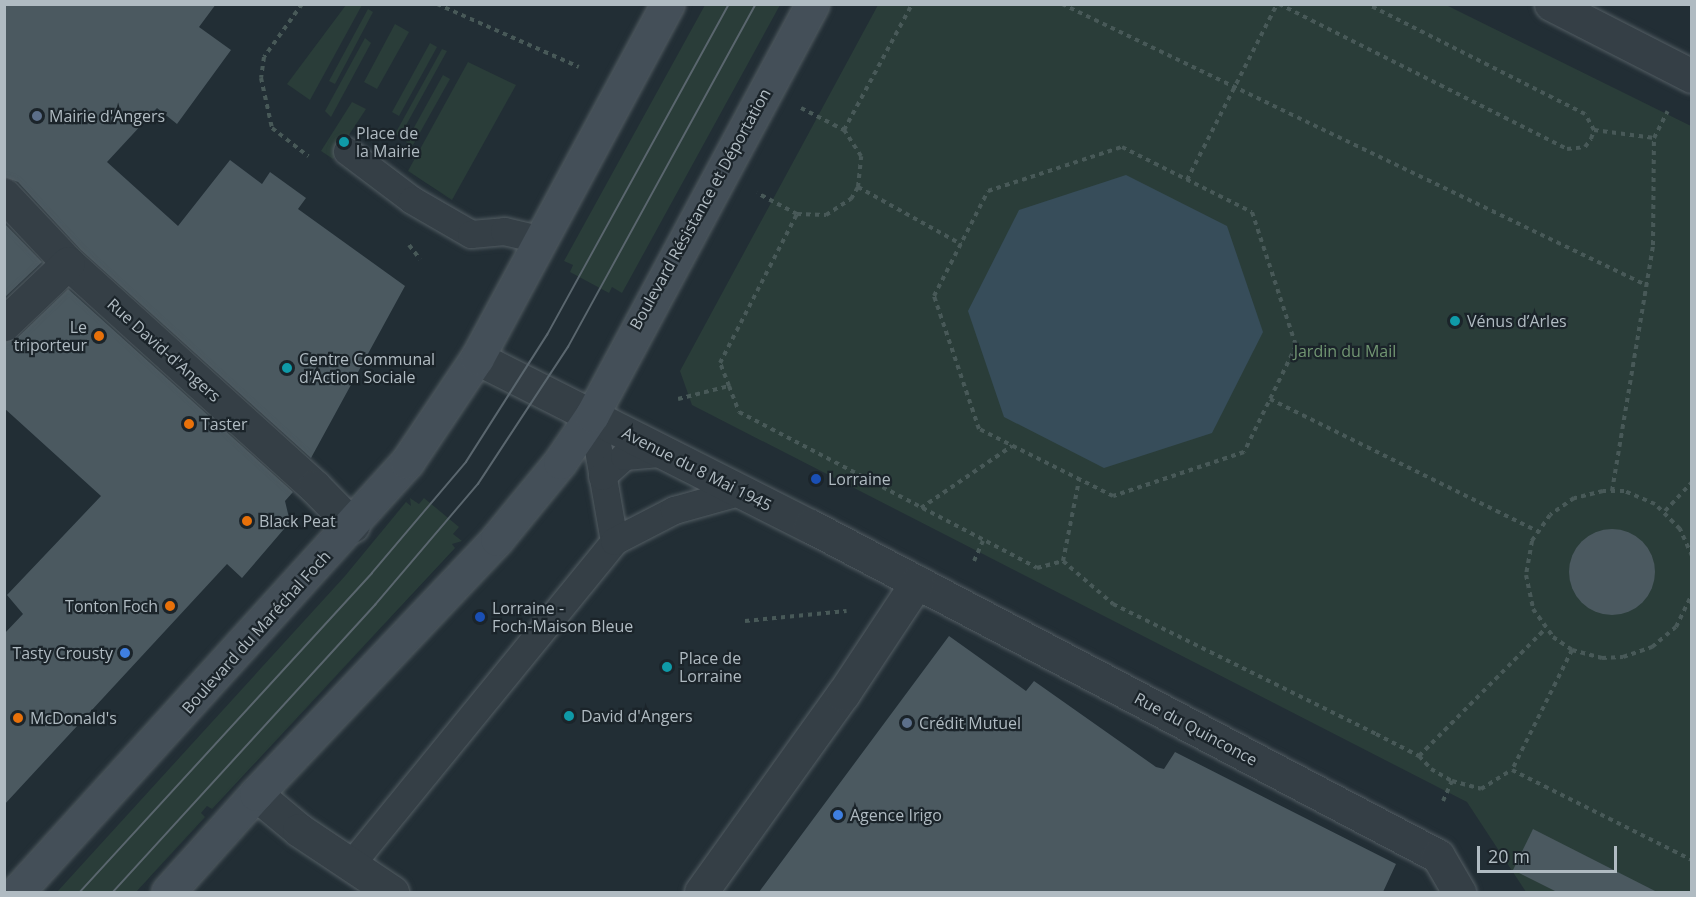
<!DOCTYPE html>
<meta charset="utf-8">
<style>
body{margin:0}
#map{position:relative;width:1696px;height:897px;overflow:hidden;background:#222e35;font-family:"Open Sans",sans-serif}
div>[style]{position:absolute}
.green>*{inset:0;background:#2a3d39}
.water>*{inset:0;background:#374d5a}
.building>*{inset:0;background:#4b5960}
.round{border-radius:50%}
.path>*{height:4px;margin-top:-2px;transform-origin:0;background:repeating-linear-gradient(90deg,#485958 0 4.5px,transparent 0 9px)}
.roads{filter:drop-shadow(0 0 2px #535d63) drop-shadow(0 0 2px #535d63)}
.lane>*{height:27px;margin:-13.5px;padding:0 13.5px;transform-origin:13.5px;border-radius:13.5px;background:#353f46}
.street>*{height:33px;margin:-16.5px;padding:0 16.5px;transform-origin:16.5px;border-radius:16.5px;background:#353f46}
.secondary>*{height:33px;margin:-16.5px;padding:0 16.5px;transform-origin:16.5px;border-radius:16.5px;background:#444f58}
.tram>*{height:1.5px;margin:-0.75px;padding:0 0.75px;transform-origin:0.75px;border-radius:0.75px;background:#5a666e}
.dots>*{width:16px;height:16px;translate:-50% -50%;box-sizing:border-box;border:3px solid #1b242a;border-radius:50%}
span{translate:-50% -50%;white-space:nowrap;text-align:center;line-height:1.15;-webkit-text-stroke:4.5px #1b242a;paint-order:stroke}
.poi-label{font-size:16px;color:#b0bbc2}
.left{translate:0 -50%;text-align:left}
.right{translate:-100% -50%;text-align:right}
.street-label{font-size:16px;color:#b0bbc2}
.park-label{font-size:16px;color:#719672}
.frame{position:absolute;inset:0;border:6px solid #b0bbc2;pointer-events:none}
.scale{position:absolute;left:1477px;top:846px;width:140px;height:27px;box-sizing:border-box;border:3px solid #b0bbc2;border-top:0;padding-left:8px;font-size:18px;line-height:21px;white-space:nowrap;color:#b0bbc2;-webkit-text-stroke:4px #1b242a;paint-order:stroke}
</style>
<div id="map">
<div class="green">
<div style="clip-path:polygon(346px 5px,362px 5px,310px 100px,287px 84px)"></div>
<div style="clip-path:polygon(705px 5px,780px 5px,622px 293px,612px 287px,609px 293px,570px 272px,573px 265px,564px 261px)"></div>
<div style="clip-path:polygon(878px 5px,1446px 5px,1691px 126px,1691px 892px,1526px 892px,1467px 802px,692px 405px,680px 371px)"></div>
<div style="clip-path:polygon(368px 9px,373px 12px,335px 84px,329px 81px)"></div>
<div style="clip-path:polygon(395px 24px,409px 32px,377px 89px,364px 82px)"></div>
<div style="clip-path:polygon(365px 38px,371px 43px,331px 117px,325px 111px)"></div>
<div style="clip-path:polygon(430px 43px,437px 47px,399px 116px,392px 112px)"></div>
<div style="clip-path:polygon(442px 49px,447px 51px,400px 136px,395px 134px)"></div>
<div style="clip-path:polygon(468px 62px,516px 85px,452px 200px,408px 171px)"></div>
<div style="clip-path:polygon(443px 75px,450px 79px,413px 145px,406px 142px)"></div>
<div style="clip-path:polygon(352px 102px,366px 109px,333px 159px,321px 151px)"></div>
<div style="clip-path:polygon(410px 498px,419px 504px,424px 498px,459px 527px,453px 534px,462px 541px,452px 544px,455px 548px,212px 809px,207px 806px,201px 813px,205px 817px,136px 892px,57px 892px,345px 576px,406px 502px,411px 506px)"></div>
</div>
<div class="water">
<div style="clip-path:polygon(1126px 175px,1227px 226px,1263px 332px,1212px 433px,1104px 468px,1004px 417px,968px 311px,1019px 210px)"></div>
</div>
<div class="building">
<div style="clip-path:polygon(4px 4px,216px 4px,199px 27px,231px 50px,177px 124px,157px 108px,107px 162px,178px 226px,230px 160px,262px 184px,270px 172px,306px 198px,298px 209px,405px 286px,311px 458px,81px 250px,18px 182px,4px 177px)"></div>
<div style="clip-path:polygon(4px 223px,42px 262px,4px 298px)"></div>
<div style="clip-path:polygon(68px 289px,293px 492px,285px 501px,290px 522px,242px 578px,227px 564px,4px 805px,4px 634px,23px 614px,7px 595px,101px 496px,4px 408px,4px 342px,17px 338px)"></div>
<div class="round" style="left:1569px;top:529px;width:86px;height:86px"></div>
<div style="clip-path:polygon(949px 636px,1026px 691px,1034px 681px,1156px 767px,1164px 769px,1175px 752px,1396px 864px,1383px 892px,759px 892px)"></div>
<div style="clip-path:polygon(1533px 829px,1657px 892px,1557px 892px,1513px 870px)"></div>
</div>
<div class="path">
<div style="left:302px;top:4px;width:65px;rotate:125.6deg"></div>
<div style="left:264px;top:57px;width:21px;rotate:98deg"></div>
<div style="left:261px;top:78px;width:51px;rotate:77.6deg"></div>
<div style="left:272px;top:128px;width:46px;rotate:37.9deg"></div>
<div style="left:437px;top:4px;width:155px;rotate:23.9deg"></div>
<div style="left:1062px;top:4px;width:648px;rotate:25.7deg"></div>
<div style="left:1279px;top:4px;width:322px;rotate:26.7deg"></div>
<div style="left:1567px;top:149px;width:18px;rotate:-6deg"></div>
<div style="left:1585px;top:147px;width:10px;rotate:-53deg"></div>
<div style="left:1591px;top:139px;width:9px;rotate:-72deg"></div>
<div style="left:1594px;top:130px;width:18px;rotate:-119deg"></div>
<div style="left:1585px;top:114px;width:244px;rotate:-153.2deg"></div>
<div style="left:801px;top:108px;width:48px;rotate:27.1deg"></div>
<div style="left:844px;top:130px;width:143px;rotate:-61.6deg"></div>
<div style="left:1594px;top:130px;width:61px;rotate:7.6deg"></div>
<div style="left:1122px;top:147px;width:145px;rotate:26.6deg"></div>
<div style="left:1252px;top:212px;width:141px;rotate:71.8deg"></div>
<div style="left:1296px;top:346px;width:118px;rotate:116.1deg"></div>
<div style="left:1244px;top:452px;width:138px;rotate:161.4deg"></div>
<div style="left:1113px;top:496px;width:150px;rotate:-153.4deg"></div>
<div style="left:979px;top:429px;width:140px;rotate:-108.7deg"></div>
<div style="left:934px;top:296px;width:118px;rotate:-62.8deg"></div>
<div style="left:988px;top:191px;width:141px;rotate:-18.2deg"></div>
<div style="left:1187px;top:180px;width:198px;rotate:-62.9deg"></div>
<div style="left:858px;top:187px;width:118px;rotate:29deg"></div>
<div style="left:797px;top:214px;width:29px;rotate:2deg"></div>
<div style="left:826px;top:215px;width:30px;rotate:-33deg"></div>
<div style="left:851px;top:199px;width:14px;rotate:-60deg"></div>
<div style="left:858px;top:187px;width:31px;rotate:-84deg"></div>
<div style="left:861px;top:156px;width:31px;rotate:-123deg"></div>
<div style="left:409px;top:245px;width:18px;rotate:52deg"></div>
<div style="left:729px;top:386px;width:28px;rotate:69deg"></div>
<div style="left:739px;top:412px;width:336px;rotate:27.6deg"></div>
<div style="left:1037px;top:568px;width:27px;rotate:-15deg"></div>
<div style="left:1063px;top:561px;width:83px;rotate:-78.8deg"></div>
<div style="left:678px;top:399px;width:53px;rotate:-14.3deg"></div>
<div style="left:729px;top:386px;width:25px;rotate:-111deg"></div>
<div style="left:720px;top:363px;width:168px;rotate:-62.7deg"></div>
<div style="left:797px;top:214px;width:45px;rotate:-152.3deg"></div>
<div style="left:1270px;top:399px;width:298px;rotate:26.3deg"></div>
<div style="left:1612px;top:491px;width:249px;rotate:-80.5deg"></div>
<div style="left:1653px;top:245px;width:107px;rotate:-89.5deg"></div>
<div style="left:1654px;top:138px;width:30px;rotate:-63deg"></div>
<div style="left:921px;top:508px;width:110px;rotate:-34.3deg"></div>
<div style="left:1665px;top:511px;width:40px;rotate:-47deg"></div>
<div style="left:1692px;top:556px;width:30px;rotate:-114deg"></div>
<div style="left:1680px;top:529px;width:35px;rotate:-135deg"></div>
<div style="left:1655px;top:504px;width:34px;rotate:-157deg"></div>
<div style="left:1624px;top:491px;width:21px;rotate:180deg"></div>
<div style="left:1603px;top:491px;width:30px;rotate:166deg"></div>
<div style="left:1574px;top:498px;width:29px;rotate:145deg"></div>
<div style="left:1550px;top:515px;width:32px;rotate:125deg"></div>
<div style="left:1532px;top:541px;width:35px;rotate:100deg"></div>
<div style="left:1526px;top:575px;width:35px;rotate:78deg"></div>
<div style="left:1533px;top:609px;width:34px;rotate:54deg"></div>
<div style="left:1553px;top:637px;width:23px;rotate:34deg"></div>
<div style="left:1572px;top:650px;width:31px;rotate:15deg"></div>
<div style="left:1602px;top:658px;width:21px;rotate:-3deg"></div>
<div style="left:1623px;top:657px;width:31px;rotate:-19deg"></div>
<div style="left:1652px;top:647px;width:31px;rotate:-40deg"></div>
<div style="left:1676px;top:627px;width:37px;rotate:-64deg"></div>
<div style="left:974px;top:561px;width:22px;rotate:-66deg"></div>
<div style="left:1063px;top:561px;width:66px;rotate:40.7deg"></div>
<div style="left:1113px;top:604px;width:293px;rotate:26.3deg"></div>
<div style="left:1376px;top:734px;width:48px;rotate:27.1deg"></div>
<div style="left:1419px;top:756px;width:18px;rotate:47deg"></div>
<div style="left:1431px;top:769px;width:24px;rotate:30deg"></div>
<div style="left:1452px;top:781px;width:30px;rotate:15deg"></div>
<div style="left:1481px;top:789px;width:36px;rotate:-32deg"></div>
<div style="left:745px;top:621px;width:102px;rotate:-5.6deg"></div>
<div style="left:1572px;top:650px;width:134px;rotate:116.6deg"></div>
<div style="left:1512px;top:770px;width:201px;rotate:26.6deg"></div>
<div style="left:1419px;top:756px;width:179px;rotate:-45.2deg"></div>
<div style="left:1443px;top:801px;width:22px;rotate:-66deg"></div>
</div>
<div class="roads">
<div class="lane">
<div style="left:347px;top:151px;width:81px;rotate:37deg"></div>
<div style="left:412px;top:200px;width:68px;rotate:30deg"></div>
<div style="left:471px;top:234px;width:33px;rotate:-5deg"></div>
<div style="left:504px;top:231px;width:37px;rotate:13deg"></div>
<div style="left:592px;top:415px;width:128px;rotate:80.1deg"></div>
<div style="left:602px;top:476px;width:30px;rotate:-42deg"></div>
<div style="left:624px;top:456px;width:38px;rotate:-5deg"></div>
<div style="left:351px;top:864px;width:417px;rotate:-50.8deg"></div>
<div style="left:614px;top:541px;width:68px;rotate:-27.3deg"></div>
<div style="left:674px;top:510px;width:67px;rotate:-15.5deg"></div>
</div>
<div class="street">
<div style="left:1551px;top:4px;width:158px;rotate:27.1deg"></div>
<div style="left:4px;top:195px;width:93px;rotate:46.7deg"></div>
<div style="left:68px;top:263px;width:333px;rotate:42.2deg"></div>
<div style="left:315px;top:487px;width:54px;rotate:45.7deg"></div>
<div style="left:4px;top:324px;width:88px;rotate:-43.6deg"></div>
<div style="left:477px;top:358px;width:373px;rotate:26.8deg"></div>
<div style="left:810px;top:526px;width:709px;rotate:27.72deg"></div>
<div style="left:1438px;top:856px;width:42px;rotate:59.7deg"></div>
<div style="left:256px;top:794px;width:56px;rotate:39.9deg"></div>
<div style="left:299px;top:830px;width:112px;rotate:33.7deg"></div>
<div style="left:701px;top:892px;width:244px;rotate:-54.4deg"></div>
<div style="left:843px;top:694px;width:134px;rotate:-56.5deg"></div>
</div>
<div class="secondary">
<div style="left:17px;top:892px;width:581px;rotate:-47.79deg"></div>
<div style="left:407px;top:462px;width:125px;rotate:-56.1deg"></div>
<div style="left:477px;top:358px;width:402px;rotate:-61.7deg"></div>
<div style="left:168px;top:892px;width:132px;rotate:-48.1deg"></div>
<div style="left:256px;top:794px;width:351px;rotate:-46.6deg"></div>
<div style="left:497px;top:539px;width:99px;rotate:-50.7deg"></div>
<div style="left:560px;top:462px;width:57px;rotate:-55.8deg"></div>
<div style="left:592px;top:415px;width:466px;rotate:-61.8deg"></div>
</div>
</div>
<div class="tram">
<div style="left:80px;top:892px;width:432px;rotate:-47.5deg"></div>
<div style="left:372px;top:573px;width:145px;rotate:-49.7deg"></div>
<div style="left:466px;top:462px;width:151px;rotate:-57.5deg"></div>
<div style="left:547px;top:335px;width:378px;rotate:-61.2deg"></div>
<div style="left:113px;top:892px;width:389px;rotate:-47.6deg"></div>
<div style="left:375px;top:605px;width:159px;rotate:-49.6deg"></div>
<div style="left:478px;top:484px;width:164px;rotate:-56.7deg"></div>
<div style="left:568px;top:347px;width:391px;rotate:-61.3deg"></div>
</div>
<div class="dots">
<div style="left:37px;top:116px;background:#5c6f8a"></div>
<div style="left:344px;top:142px;background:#0f9aa8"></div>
<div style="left:1455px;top:321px;background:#0f9aa8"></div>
<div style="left:99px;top:336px;background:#e8710a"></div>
<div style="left:287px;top:368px;background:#0f9aa8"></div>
<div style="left:189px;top:424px;background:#e8710a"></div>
<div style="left:816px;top:479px;background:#1a4fb4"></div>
<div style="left:247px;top:521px;background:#e8710a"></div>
<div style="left:170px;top:606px;background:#e8710a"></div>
<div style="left:480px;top:617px;background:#1a4fb4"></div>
<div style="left:125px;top:653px;background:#3f7fe0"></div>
<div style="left:667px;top:667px;background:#0f9aa8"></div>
<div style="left:569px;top:716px;background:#0f9aa8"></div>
<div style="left:18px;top:718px;background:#e8710a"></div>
<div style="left:907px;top:723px;background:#5c6f8a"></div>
<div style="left:838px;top:815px;background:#3f7fe0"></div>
</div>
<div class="poi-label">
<span class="left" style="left:49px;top:116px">Mairie d'Angers</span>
<span class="left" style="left:356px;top:142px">Place de<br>la Mairie</span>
<span class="left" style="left:1467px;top:321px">Vénus d’Arles</span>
<span class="right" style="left:87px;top:336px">Le<br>triporteur</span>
<span class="left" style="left:299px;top:368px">Centre Communal<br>d'Action Sociale</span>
<span class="left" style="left:201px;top:424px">Taster</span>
<span class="left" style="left:828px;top:479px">Lorraine</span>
<span class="left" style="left:259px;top:521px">Black Peat</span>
<span class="right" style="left:158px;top:606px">Tonton Foch</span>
<span class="left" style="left:492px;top:617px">Lorraine -<br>Foch-Maison Bleue</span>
<span class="right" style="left:113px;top:653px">Tasty Crousty</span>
<span class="left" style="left:679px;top:667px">Place de<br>Lorraine</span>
<span class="left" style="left:581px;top:716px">David d'Angers</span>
<span class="left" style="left:30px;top:718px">McDonald's</span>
<span class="left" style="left:919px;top:723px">Crédit Mutuel</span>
<span class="left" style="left:850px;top:815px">Agence Irigo</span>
</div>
<div class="street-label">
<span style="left:700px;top:209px;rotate:-61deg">Boulevard Résistance et Déportation</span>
<span style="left:164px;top:350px;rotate:42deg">Rue David-d'Angers</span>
<span style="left:697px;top:469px;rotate:27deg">Avenue du 8 Mai 1945</span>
<span style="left:256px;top:632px;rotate:-48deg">Boulevard du Maréchal Foch</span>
<span style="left:1196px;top:729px;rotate:28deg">Rue du Quinconce</span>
</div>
<div class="park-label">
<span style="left:1345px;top:351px">Jardin du Mail</span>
</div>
<div class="frame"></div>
<div class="scale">20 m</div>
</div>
